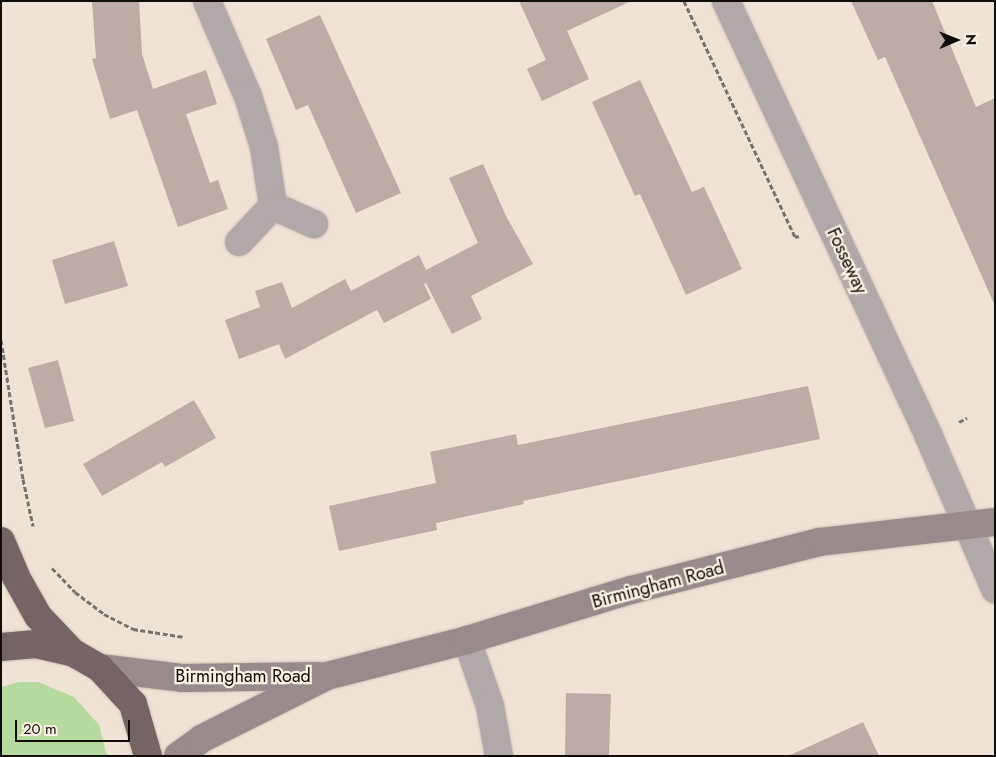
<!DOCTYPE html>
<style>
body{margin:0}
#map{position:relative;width:996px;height:757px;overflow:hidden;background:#efe2d6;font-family:Jost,sans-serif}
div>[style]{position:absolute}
.green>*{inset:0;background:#b6d99d}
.building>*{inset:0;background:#bdaba7}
.path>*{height:3px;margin-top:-1.5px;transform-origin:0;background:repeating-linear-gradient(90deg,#7a726a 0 5px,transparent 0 7.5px)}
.roads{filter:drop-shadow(0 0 1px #cbc0b5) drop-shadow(0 0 1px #cbc0b5)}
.street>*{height:28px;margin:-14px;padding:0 14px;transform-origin:14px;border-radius:14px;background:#b1a9a9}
.secondary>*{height:28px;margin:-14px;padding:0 14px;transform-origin:14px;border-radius:14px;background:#978b8c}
.highway>*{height:28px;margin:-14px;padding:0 14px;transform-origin:14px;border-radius:14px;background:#756465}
span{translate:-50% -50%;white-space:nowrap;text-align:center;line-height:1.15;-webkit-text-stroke:4.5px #fcf0e3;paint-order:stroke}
.street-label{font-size:18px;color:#100c08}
.frame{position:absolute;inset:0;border:2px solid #100c08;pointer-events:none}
.north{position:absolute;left:931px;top:15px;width:50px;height:50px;-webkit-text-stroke:4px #fcf0e3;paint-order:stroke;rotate:89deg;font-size:14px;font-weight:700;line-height:20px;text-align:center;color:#100c08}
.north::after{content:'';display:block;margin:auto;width:18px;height:22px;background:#100c08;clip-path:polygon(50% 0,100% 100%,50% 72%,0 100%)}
.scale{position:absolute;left:15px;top:720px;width:115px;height:22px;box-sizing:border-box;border:2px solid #100c08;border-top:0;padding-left:6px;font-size:15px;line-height:18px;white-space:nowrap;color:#100c08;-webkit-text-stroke:4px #fcf0e3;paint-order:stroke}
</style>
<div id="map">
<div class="green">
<div style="clip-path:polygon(19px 682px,38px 682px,74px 697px,99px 725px,107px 756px,1px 756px,1px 687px)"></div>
</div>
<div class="building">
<div style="clip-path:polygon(92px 1px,139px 1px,142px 54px,153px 89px,206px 70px,217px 104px,186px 114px,210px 183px,218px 180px,228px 209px,178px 227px,137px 110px,110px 119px,92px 59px,96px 58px)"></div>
<div style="clip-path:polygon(519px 1px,631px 1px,567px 31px,589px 79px,542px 101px,527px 69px,546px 60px)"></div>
<div style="clip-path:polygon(851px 1px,932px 1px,976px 107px,995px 98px,995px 306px,885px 57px,878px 60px)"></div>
<div style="clip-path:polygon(320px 15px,401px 193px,356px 213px,308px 105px,296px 110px,266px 39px)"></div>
<div style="clip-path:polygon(640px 80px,692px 192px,704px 187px,742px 269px,686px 295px,640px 194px,635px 196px,592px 102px)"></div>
<div style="clip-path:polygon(483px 164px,506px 216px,533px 264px,471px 296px,482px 319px,452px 334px,426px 283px,424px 284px,431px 299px,384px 323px,377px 310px,285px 359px,279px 344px,239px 359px,225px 320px,260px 307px,255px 291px,282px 282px,292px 308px,345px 279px,351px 291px,419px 255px,426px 270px,478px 243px,449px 178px)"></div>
<div style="clip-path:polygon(114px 241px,128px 286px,65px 304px,52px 260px)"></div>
<div style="clip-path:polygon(58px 360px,74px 421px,45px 428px,28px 368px)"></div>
<div style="clip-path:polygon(808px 386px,820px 439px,523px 501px,524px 504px,436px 523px,437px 530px,339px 551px,329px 506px,436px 483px,430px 452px,516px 434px,518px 445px)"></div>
<div style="clip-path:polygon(194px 400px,216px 438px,165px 467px,162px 462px,102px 496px,83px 464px)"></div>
<div style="clip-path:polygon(566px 693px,611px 694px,609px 756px,565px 756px)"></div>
<div style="clip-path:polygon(863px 722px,879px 756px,788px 756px)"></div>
</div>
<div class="path">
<div style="left:684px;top:1px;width:261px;rotate:64.8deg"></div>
<div style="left:795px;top:237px;width:4px;rotate:-14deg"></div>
<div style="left:1px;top:340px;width:141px;rotate:81deg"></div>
<div style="left:23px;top:479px;width:48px;rotate:78deg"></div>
<div style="left:959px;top:422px;width:9px;rotate:-27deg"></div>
<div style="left:52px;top:568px;width:33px;rotate:46deg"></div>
<div style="left:75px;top:592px;width:36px;rotate:37deg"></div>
<div style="left:104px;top:614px;width:33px;rotate:27deg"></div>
<div style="left:133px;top:629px;width:52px;rotate:8.9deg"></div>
</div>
<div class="roads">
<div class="street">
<div style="left:207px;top:1px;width:103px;rotate:66.7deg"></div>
<div style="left:248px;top:96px;width:53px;rotate:72.6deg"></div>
<div style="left:264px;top:147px;width:60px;rotate:81.3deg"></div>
<div style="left:726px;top:1px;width:481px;rotate:65deg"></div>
<div style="left:929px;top:437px;width:166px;rotate:66.5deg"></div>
<div style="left:239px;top:242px;width:50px;rotate:-46.6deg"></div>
<div style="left:273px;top:206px;width:45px;rotate:23.7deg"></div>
<div style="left:467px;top:640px;width:70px;rotate:70.8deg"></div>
<div style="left:490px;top:706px;width:51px;rotate:79.8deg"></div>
</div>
<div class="secondary">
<div style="left:100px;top:668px;width:84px;rotate:6.9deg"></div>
<div style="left:183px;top:678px;width:135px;rotate:-0.8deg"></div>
<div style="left:178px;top:756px;width:29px;rotate:-36deg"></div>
<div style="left:201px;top:739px;width:141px;rotate:-26.6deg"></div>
<div style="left:327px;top:676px;width:145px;rotate:-14.4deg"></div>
<div style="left:467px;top:640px;width:171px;rotate:-17deg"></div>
<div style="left:631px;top:590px;width:194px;rotate:-14.3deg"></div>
<div style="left:819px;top:542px;width:177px;rotate:-6.5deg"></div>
</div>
<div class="highway">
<div style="left:1px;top:541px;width:39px;rotate:67deg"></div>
<div style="left:16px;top:577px;width:45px;rotate:60.6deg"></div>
<div style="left:38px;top:616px;width:50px;rotate:46.6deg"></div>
<div style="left:1px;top:647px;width:35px;rotate:-5deg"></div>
<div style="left:36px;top:644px;width:37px;rotate:13deg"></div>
<div style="left:72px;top:652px;width:32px;rotate:30deg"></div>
<div style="left:100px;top:668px;width:49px;rotate:47.5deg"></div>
<div style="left:133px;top:704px;width:54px;rotate:73.9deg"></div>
</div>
</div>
<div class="street-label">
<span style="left:847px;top:261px;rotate:65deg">Fosseway</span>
<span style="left:658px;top:585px;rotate:-15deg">Birmingham Road</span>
<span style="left:243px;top:676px">Birmingham Road</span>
</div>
<div class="frame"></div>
<div class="north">N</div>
<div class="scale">20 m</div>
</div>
